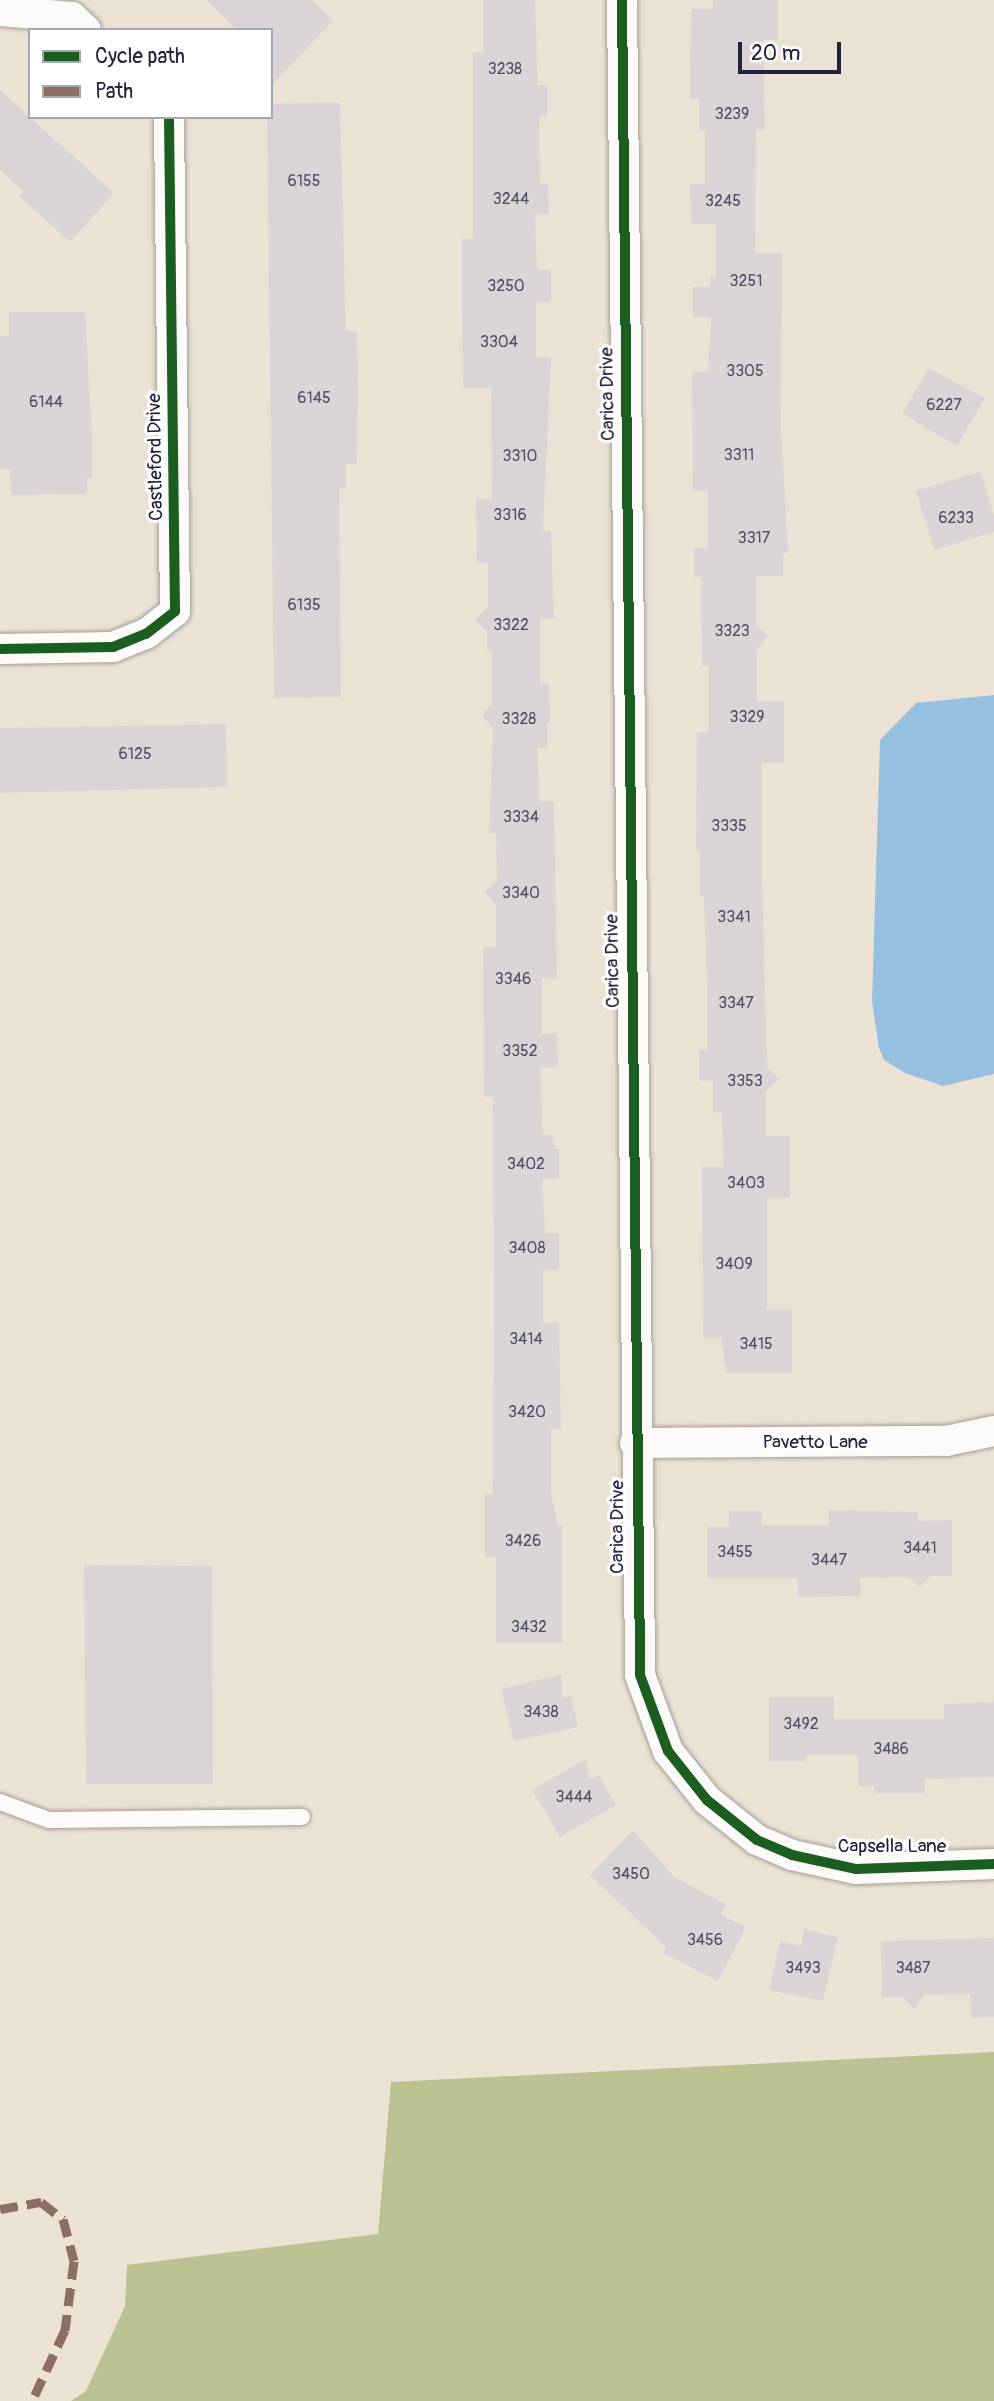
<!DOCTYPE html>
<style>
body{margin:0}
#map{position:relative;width:994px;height:2401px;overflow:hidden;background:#ece2d4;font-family:Pangolin,sans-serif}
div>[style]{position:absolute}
.forest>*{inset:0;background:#b9c290}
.water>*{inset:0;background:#96c0e0}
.building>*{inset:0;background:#dad4d7}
.roads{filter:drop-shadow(0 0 2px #a49f9a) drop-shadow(0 0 2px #a49f9a)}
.lane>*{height:16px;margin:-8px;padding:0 8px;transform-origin:8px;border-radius:8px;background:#fcfbf9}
.street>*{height:30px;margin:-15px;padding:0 15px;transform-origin:15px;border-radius:15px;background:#fcfbf9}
.quiet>*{height:9px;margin-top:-4.5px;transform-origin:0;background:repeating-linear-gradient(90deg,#8d6e63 0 18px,transparent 0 27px)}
.cycleway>*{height:10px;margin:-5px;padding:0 5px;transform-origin:5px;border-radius:5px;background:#1b5e20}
span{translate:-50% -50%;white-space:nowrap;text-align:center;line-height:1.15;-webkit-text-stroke:6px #fff;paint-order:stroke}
.number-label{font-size:16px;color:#504e62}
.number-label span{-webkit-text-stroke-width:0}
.street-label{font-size:19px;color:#22223b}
.legend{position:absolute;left:28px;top:28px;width:245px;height:91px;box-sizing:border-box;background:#fff;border:2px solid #a7a7b1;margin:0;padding:9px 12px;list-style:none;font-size:21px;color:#22223b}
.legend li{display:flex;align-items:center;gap:14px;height:35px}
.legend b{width:35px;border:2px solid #a7a7b1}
.scale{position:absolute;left:738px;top:42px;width:103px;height:32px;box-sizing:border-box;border:4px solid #22223b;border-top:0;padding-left:9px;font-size:21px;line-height:24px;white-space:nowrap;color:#22223b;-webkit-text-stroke:5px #fff;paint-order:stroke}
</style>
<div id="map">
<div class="forest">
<div style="clip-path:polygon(994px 2052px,994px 2401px,71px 2401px,86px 2391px,125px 2306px,127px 2265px,378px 2234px,391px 2082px)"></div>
</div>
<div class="water">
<div style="clip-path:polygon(994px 695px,994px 1074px,943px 1086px,905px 1073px,884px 1060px,879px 1048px,872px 1001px,880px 740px,916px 703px)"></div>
</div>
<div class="building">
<div style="clip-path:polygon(206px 0,312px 0,333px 21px,271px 86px,271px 30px,237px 30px)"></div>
<div style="clip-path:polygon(483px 0,535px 0,538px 85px,547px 85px,547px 116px,539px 117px,540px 184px,548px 184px,549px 214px,535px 214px,537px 270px,551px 270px,551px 302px,536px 302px,536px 357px,551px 357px,543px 531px,551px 531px,554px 619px,540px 619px,540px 683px,549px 683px,550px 722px,547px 722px,547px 748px,538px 748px,539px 801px,554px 801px,557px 979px,542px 978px,542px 1034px,557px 1033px,558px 1067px,541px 1068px,542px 1126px,544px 1135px,553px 1135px,554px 1149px,559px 1149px,559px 1179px,542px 1179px,545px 1233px,559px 1233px,559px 1270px,543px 1270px,543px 1323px,559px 1323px,561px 1429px,551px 1429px,551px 1494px,558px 1525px,562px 1525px,562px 1643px,496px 1643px,496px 1557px,485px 1557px,485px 1494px,493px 1494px,494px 1302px,493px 1097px,484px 1097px,483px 947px,496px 947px,496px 904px,485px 892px,497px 880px,496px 833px,489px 833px,493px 729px,482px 715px,492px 703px,492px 652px,487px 652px,487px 632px,475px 619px,488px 607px,488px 563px,477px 563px,476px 499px,492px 499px,491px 388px,463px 388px,462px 302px,462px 239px,473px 239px,473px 52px,483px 52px)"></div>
<div style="clip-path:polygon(713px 0,778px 0,778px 40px,763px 40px,765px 130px,756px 130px,755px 253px,782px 253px,781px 428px,788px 553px,783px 553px,783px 576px,756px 576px,756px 625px,768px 636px,757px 650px,757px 701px,784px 701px,784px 763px,762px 763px,762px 874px,767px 1067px,779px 1079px,766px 1092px,766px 1136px,790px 1136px,790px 1198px,767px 1198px,767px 1310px,792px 1310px,792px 1373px,726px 1373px,721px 1338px,703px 1338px,702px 1167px,723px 1167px,722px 1112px,713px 1113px,713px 1080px,699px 1081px,699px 1050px,707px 1050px,707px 983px,704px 896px,700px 896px,700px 852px,696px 852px,697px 732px,709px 732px,709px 666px,702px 666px,701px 577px,694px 577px,694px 548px,708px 548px,708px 491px,693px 491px,692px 372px,708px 372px,711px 317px,693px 317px,693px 287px,710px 286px,710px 276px,716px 275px,716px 224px,691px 224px,690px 184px,705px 184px,705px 131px,699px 131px,699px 99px,690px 99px,690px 69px,691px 9px,713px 9px)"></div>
<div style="clip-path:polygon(0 90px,114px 193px,70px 242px,19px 196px,23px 191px,0 170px)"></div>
<div style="clip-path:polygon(334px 102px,340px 104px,346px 331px,357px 331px,358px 377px,357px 464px,346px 464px,346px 488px,339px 488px,341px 697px,274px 698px,267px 117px,271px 117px,271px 104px)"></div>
<div style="clip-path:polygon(9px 312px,85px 312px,92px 434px,92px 478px,87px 478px,87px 494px,11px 495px,10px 469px,0 469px,0 336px,9px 336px)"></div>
<div style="clip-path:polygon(929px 368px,985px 398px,957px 446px,902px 413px)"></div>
<div style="clip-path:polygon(981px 471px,994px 516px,994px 532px,934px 550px,916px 491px)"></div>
<div style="clip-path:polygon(226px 724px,227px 787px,0 793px,0 728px)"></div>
<div style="clip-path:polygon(829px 1510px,918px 1512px,918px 1521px,952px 1520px,952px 1576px,931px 1576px,920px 1587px,909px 1577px,860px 1578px,861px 1596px,798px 1597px,798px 1578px,707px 1578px,707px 1527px,729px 1527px,729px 1511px,762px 1511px,762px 1525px,829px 1525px)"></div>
<div style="clip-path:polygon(84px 1565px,212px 1566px,213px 1784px,86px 1784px)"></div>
<div style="clip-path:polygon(562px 1674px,562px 1698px,571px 1696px,578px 1727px,514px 1741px,501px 1689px)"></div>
<div style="clip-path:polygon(769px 1697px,834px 1697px,834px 1719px,944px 1719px,944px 1704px,994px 1702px,994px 1777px,925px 1779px,925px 1793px,874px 1793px,874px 1786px,858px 1786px,858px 1755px,806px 1755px,806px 1761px,769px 1761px)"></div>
<div style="clip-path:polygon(585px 1759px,590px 1780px,599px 1775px,616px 1805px,560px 1837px,532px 1790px)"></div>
<div style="clip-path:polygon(633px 1830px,674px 1877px,726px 1904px,721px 1915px,746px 1927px,718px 1981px,663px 1953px,666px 1947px,590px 1875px)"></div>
<div style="clip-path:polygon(804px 1929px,838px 1937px,823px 2001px,769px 1990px,780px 1941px,801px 1946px)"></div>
<div style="clip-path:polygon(994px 1938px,994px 2017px,971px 2018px,970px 1994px,924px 1995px,914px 2009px,903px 1997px,882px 1997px,881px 1941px)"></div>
</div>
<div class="roads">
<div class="lane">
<div style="left:0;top:1802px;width:52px;rotate:20.2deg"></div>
<div style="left:49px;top:1820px;width:253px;rotate:-0.7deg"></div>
</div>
<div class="street">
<div style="left:622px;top:0;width:1675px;rotate:89.38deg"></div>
<div style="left:640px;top:1675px;width:81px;rotate:69.8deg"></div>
<div style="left:668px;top:1751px;width:63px;rotate:51.5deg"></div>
<div style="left:707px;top:1800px;width:64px;rotate:38.7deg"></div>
<div style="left:757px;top:1840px;width:38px;rotate:23deg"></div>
<div style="left:792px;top:1855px;width:66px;rotate:12.3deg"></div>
<div style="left:856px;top:1869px;width:138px;rotate:-2.1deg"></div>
<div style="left:0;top:11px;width:72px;rotate:4.8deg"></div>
<div style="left:72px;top:17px;width:19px;rotate:43deg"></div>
<div style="left:0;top:649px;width:113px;rotate:-1deg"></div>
<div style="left:113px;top:647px;width:35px;rotate:-22deg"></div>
<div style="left:146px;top:634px;width:37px;rotate:-38deg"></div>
<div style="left:175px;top:611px;width:494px;rotate:-90.7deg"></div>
<div style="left:635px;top:1443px;width:311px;rotate:-0.4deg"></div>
<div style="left:946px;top:1441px;width:49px;rotate:-11.8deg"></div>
</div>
</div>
<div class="quiet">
<div style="left:0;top:2209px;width:42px;rotate:-9.7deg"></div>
<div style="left:41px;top:2202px;width:28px;rotate:38deg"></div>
<div style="left:63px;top:2219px;width:43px;rotate:75.3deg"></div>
<div style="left:74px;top:2261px;width:70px;rotate:97.4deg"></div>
<div style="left:65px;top:2330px;width:78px;rotate:114.9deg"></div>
</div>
<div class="cycleway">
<div style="left:622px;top:0;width:1675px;rotate:89.38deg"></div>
<div style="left:640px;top:1675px;width:81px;rotate:69.8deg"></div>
<div style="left:668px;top:1751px;width:63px;rotate:51.5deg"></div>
<div style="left:707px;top:1800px;width:64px;rotate:38.7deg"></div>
<div style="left:757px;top:1840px;width:38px;rotate:23deg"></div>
<div style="left:792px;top:1855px;width:66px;rotate:12.3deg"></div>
<div style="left:856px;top:1869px;width:138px;rotate:-2.1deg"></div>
<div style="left:0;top:649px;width:113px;rotate:-1deg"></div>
<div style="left:113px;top:647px;width:35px;rotate:-22deg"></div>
<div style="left:146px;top:634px;width:37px;rotate:-38deg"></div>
<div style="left:175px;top:611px;width:494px;rotate:-90.7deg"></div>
</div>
<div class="number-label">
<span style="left:505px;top:69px">3238</span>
<span style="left:732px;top:114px">3239</span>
<span style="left:304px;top:181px">6155</span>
<span style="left:511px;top:199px">3244</span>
<span style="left:723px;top:201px">3245</span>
<span style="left:746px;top:281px">3251</span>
<span style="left:506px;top:286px">3250</span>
<span style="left:499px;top:342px">3304</span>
<span style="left:745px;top:371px">3305</span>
<span style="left:314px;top:398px">6145</span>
<span style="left:46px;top:402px">6144</span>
<span style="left:944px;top:405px">6227</span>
<span style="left:739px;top:455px">3311</span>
<span style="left:520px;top:456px">3310</span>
<span style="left:510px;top:515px">3316</span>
<span style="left:956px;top:518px">6233</span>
<span style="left:754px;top:538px">3317</span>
<span style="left:304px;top:605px">6135</span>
<span style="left:511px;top:625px">3322</span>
<span style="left:732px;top:631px">3323</span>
<span style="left:747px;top:717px">3329</span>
<span style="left:519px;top:719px">3328</span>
<span style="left:135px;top:754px">6125</span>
<span style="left:521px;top:817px">3334</span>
<span style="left:729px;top:826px">3335</span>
<span style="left:521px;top:893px">3340</span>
<span style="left:734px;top:917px">3341</span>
<span style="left:513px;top:979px">3346</span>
<span style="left:736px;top:1003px">3347</span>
<span style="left:520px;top:1051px">3352</span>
<span style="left:745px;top:1081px">3353</span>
<span style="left:526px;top:1164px">3402</span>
<span style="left:746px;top:1183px">3403</span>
<span style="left:527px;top:1248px">3408</span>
<span style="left:734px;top:1264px">3409</span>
<span style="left:526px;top:1339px">3414</span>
<span style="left:756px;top:1344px">3415</span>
<span style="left:527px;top:1412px">3420</span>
<span style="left:523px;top:1541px">3426</span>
<span style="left:920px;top:1548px">3441</span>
<span style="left:735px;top:1552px">3455</span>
<span style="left:829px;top:1560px">3447</span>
<span style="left:529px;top:1627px">3432</span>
<span style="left:541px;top:1712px">3438</span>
<span style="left:801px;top:1724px">3492</span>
<span style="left:891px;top:1749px">3486</span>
<span style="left:574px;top:1797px">3444</span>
<span style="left:631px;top:1874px">3450</span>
<span style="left:705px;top:1940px">3456</span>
<span style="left:803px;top:1968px">3493</span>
<span style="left:913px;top:1968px">3487</span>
</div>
<div class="street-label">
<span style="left:608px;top:394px;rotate:-91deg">Carica Drive</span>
<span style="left:156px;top:457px;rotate:-91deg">Castleford Drive</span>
<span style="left:613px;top:961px;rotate:-91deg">Carica Drive</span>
<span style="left:815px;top:1443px">Pavetto Lane</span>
<span style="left:618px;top:1527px;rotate:-90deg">Carica Drive</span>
<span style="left:892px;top:1847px">Capsella Lane</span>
</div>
<ul class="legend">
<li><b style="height:9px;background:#1b5e20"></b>Cycle path</li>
<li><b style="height:9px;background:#8d6e63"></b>Path</li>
</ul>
<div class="scale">20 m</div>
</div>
